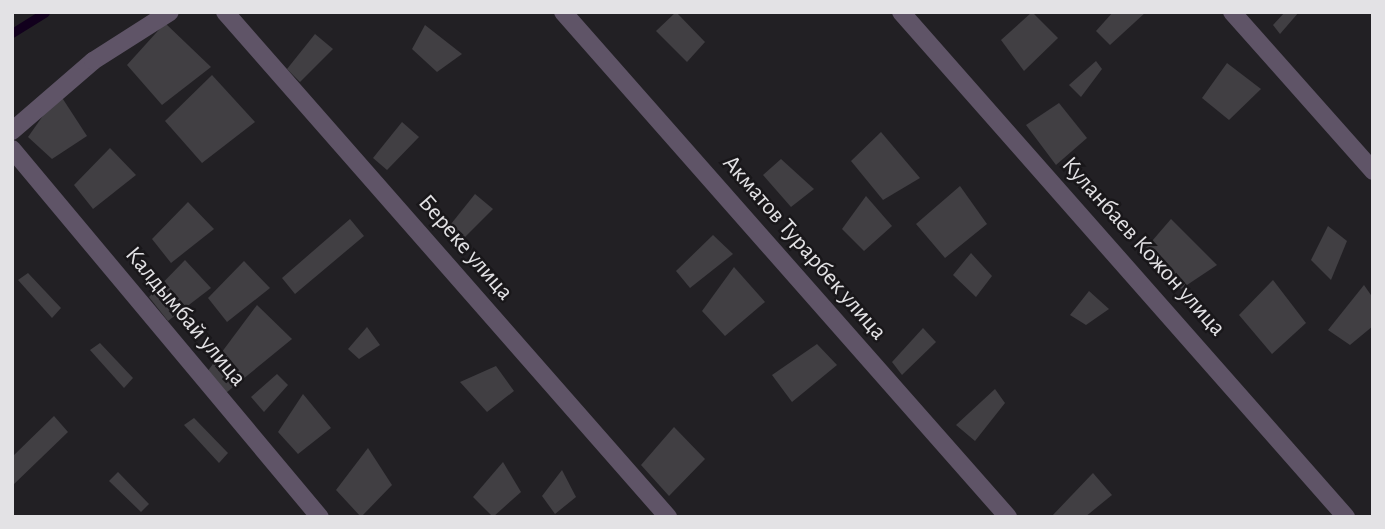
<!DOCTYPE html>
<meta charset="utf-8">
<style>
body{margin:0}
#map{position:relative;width:1385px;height:529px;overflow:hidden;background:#222024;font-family:"Alegreya Sans",sans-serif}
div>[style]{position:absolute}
.stream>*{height:9px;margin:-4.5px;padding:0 4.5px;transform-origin:4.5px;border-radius:4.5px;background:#12001d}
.building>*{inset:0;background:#413f43}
.minor>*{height:18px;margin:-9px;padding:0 9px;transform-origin:9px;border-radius:9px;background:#5f5467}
span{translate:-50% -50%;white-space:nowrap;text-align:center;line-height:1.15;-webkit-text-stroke:5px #19171a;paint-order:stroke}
.street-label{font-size:24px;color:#e3e2e5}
.frame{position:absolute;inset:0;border:14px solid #e3e2e5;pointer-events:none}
</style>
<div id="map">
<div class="stream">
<div style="left:12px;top:33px;width:39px;rotate:-32deg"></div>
</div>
<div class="building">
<div style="clip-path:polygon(676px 12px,705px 42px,687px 62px,656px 31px)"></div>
<div style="clip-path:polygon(1032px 12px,1058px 38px,1024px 71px,1001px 40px)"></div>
<div style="clip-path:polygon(1113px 12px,1146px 12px,1110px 45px,1096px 31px)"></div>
<div style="clip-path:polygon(1285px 12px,1299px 12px,1280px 34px,1273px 25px)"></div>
<div style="clip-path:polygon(165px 23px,211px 67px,162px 105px,127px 65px)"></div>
<div style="clip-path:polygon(425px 25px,462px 54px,437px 72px,412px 49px)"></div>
<div style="clip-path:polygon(315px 34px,333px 49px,300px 82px,287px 69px)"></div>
<div style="clip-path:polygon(1096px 61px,1102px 69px,1081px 97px,1069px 85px)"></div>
<div style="clip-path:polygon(1227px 63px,1261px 89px,1229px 120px,1202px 98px)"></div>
<div style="clip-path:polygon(212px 75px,255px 122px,202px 163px,165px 121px)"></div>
<div style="clip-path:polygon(59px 93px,87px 136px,52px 159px,28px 137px)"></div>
<div style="clip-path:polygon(1059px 103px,1087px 138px,1056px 165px,1026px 125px)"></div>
<div style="clip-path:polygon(402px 122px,419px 137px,387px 170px,373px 158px)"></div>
<div style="clip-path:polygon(881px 132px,920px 178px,883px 200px,851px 161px)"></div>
<div style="clip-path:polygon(110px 148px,136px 175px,93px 209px,74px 185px)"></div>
<div style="clip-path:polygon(781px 159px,814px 189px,791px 207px,763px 175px)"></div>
<div style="clip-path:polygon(960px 186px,987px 224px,945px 258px,916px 224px)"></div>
<div style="clip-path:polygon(475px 194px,493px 209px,460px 242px,447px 229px)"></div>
<div style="clip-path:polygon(866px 196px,892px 226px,864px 251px,842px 229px)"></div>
<div style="clip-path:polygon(188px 202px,214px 229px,171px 263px,152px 239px)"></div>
<div style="clip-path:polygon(350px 219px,364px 236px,295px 294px,282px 278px)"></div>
<div style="clip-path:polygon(1171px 219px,1217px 265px,1181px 289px,1146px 248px)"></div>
<div style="clip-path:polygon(1328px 226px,1347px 241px,1331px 280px,1311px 260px)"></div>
<div style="clip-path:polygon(713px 235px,733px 254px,690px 288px,676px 271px)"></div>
<div style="clip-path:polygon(971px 253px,992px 276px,976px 297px,953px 275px)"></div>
<div style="clip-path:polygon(185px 260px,211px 288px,168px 321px,149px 297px)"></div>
<div style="clip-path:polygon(244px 261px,270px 288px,227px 322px,208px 298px)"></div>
<div style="clip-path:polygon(734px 267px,765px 302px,725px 336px,702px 311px)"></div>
<div style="clip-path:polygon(28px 273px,61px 308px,52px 318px,18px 280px)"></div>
<div style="clip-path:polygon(1273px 280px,1306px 323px,1272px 354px,1239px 315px)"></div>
<div style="clip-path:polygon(1364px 285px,1373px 298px,1373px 326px,1350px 345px,1328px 330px)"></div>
<div style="clip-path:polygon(1089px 291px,1109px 309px,1086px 325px,1070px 315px)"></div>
<div style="clip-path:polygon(257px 305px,292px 339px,221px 397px,207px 372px)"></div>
<div style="clip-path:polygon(367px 327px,380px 345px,359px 359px,348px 349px)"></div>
<div style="clip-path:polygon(923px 328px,936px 342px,902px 375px,892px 362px)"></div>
<div style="clip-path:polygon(100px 343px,133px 378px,124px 388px,90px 350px)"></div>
<div style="clip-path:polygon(817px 344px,837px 365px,792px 402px,772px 375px)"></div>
<div style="clip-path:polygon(496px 366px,514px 391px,487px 412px,460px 382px)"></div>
<div style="clip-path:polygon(277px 374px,288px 385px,264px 412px,251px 397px)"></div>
<div style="clip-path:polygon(995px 389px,1005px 403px,975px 441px,956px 425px)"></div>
<div style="clip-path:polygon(303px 394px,331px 428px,298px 454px,278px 432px)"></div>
<div style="clip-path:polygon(54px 416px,68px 432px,12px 486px,12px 457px)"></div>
<div style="clip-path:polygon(194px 418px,228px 453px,219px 463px,184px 425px)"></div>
<div style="clip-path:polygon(674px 427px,705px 459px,669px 496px,641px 465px)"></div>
<div style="clip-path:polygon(368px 448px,392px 485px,361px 517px,336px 490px)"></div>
<div style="clip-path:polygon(503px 462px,521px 492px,493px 517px,473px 497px)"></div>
<div style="clip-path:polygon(562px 470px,576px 497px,555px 514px,542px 496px)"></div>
<div style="clip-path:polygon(118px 472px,149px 504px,141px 512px,109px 481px)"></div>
<div style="clip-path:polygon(1093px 473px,1112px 495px,1085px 517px,1051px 517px)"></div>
</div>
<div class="minor">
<div style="left:225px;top:12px;width:672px;rotate:48.74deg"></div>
<div style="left:563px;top:12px;width:673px;rotate:48.61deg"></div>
<div style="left:901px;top:12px;width:673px;rotate:48.61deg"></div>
<div style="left:1232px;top:12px;width:213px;rotate:48.4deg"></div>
<div style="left:12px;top:131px;width:107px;rotate:-40.8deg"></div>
<div style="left:93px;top:61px;width:91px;rotate:-32.5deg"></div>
<div style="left:12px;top:149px;width:480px;rotate:50.1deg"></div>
</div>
<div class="street-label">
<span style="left:1143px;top:247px;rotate:48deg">Куланбаев Кожон улица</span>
<span style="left:465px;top:248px;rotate:49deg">Береке улица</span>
<span style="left:804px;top:248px;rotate:49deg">Акматов Турарбек улица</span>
<span style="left:185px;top:317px;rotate:50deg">Калдымбай улица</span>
</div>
<div class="frame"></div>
</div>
